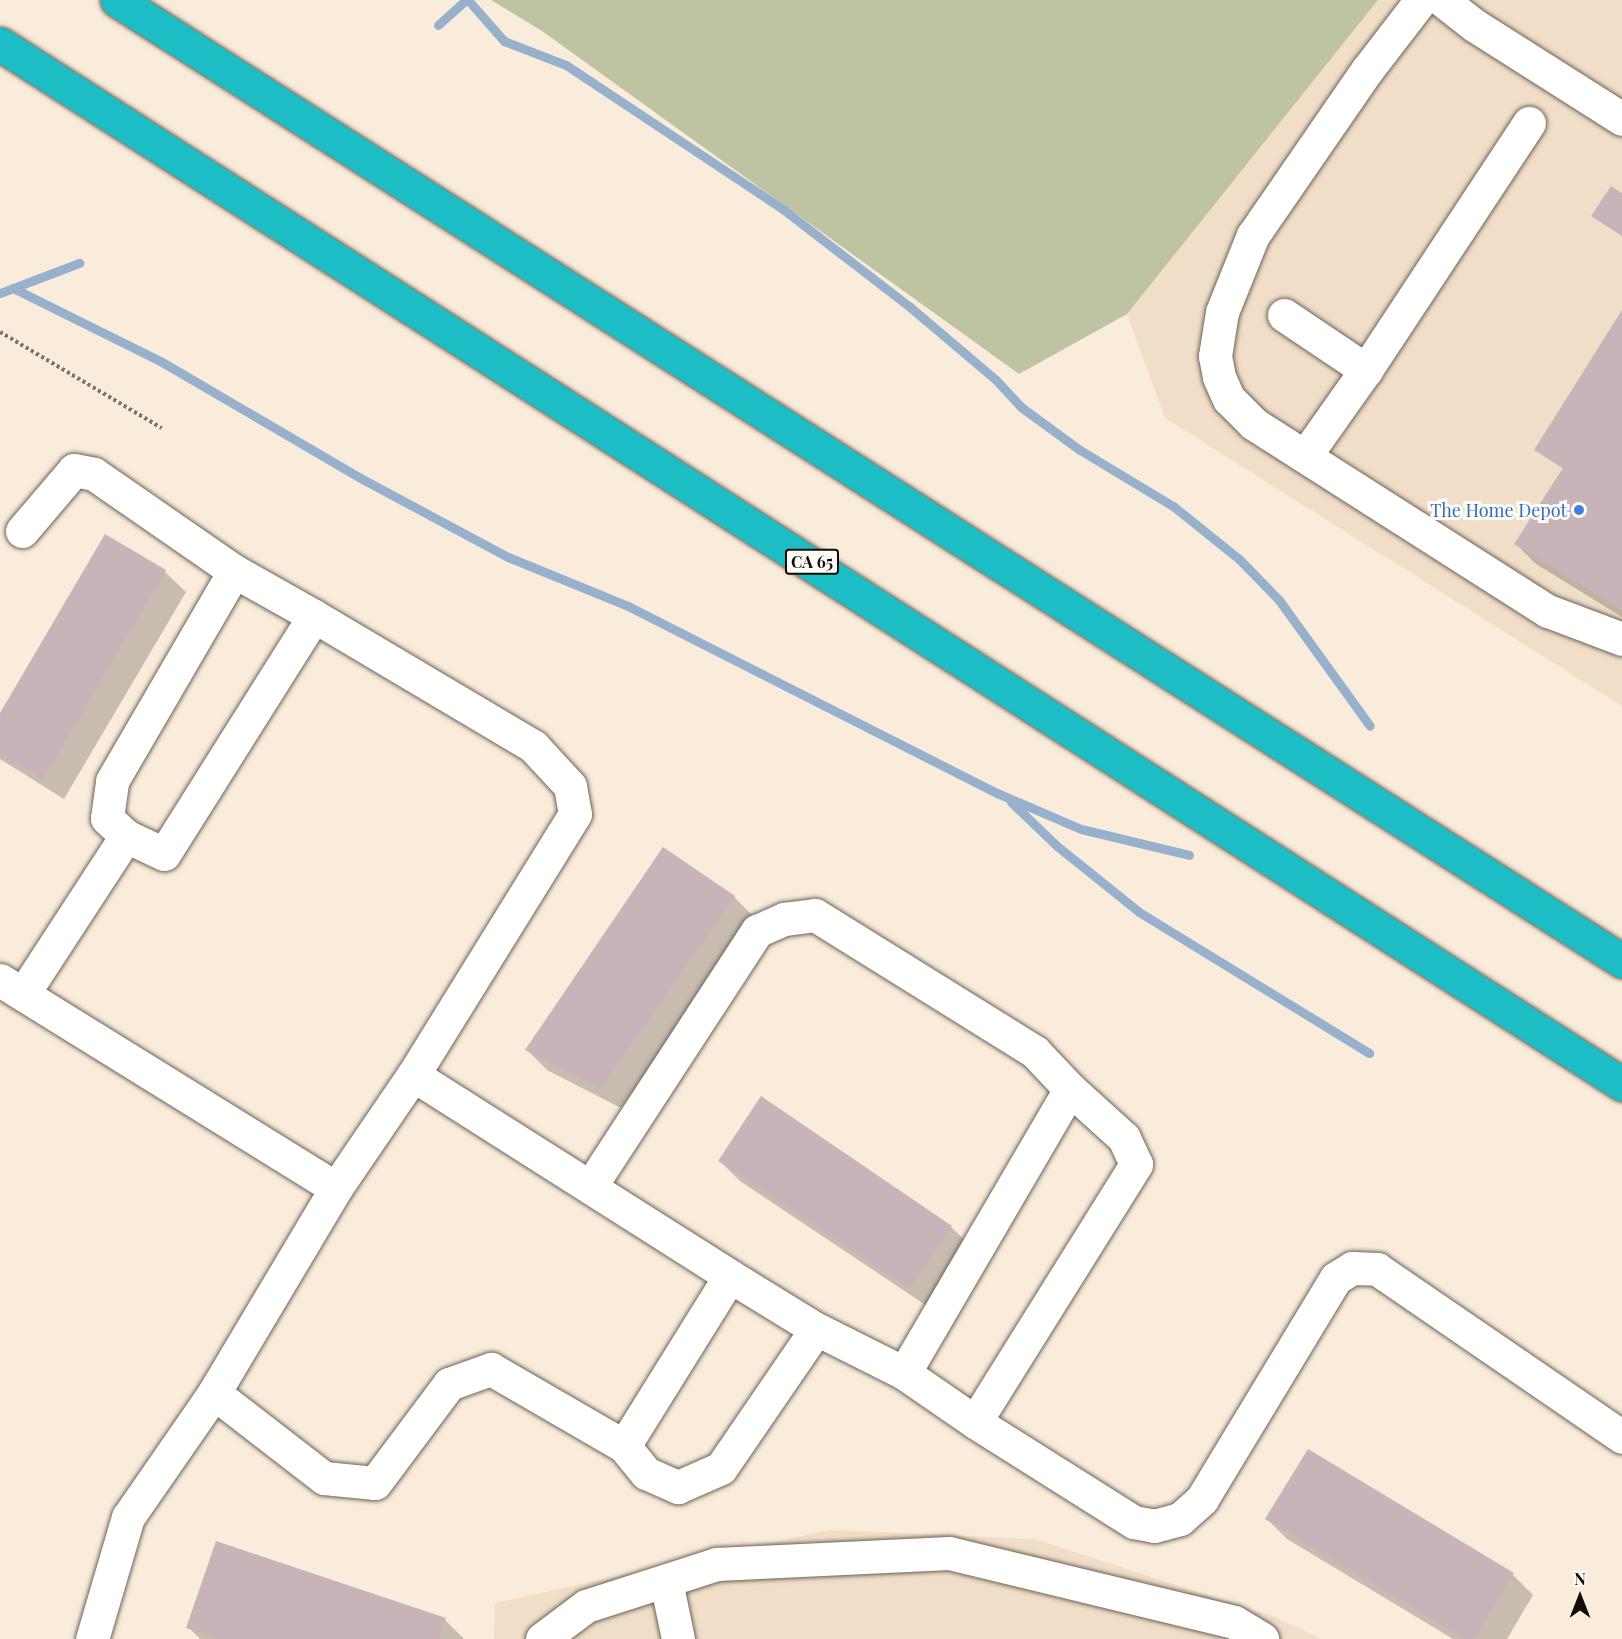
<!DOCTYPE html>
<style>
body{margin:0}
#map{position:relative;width:1622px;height:1639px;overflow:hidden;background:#f9ecdb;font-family:"Playfair Display",serif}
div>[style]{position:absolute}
.built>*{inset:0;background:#f0dec8}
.green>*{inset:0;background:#bec4a1}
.shadow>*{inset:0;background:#0003}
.stream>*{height:9px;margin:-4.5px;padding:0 4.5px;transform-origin:4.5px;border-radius:4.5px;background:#97b0cc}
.building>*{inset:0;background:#c8b3b9}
.path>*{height:4px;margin-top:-2px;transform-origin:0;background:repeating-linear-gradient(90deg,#7d756b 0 3px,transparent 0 6px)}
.roads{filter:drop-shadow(0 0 2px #6f6355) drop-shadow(0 0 2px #6f6355)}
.minor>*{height:33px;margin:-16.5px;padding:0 16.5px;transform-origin:16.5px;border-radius:16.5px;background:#fff}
.highway>*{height:33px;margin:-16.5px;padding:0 16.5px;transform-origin:16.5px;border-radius:16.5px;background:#1dbdc5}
.dots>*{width:16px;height:16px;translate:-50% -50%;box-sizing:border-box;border:3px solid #fdfbf7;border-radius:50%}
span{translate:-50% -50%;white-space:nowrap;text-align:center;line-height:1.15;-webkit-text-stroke:6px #fdfbf7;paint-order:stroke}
.shield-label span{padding:2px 4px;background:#fdfbf7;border:2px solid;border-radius:4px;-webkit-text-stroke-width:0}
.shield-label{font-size:16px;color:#100c07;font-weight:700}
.shop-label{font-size:18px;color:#366cbe}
.right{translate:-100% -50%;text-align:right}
.north{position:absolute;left:1550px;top:1567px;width:60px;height:60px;-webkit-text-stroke:4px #fdfbf7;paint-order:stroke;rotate:0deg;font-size:16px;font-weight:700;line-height:24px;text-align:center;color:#100c07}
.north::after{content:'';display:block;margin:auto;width:21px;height:27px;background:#100c07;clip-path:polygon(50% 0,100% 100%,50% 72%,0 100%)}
</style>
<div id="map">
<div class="built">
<div style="clip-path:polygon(1378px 0,1622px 0,1622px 706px,1165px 418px,1127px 314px)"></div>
<div style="clip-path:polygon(829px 1530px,1034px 1539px,1275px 1617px,1321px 1639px,494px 1639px,495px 1603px)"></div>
</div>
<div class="green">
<div style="clip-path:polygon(491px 0,1378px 0,1127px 314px,1019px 374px,542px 31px)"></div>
</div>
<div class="shadow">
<div style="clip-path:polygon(1622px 313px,1622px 617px,1536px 564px,1516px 544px,1564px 469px,1541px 454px)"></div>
<div style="clip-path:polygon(106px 536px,165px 572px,186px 592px,64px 799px,0 759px,0 716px)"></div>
<div style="clip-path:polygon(734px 897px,754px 917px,621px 1108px,547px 1070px,527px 1050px)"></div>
<div style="clip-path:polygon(720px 1161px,951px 1227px,972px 1247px,930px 1308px,740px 1181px)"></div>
<div style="clip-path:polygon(1308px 1451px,1513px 1575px,1533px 1595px,1507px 1639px,1453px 1639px,1287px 1539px,1267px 1519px)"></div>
<div style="clip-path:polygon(445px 1620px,464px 1639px,200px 1639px,188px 1627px)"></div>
</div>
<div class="stream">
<div style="left:468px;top:0;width:55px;rotate:48.7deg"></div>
<div style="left:504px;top:41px;width:66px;rotate:21.2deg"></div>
<div style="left:566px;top:65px;width:262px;rotate:33.6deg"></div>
<div style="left:784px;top:210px;width:159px;rotate:37.6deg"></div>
<div style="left:910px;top:307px;width:113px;rotate:40.3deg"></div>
<div style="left:996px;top:380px;width:37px;rotate:47deg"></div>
<div style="left:1021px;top:407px;width:73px;rotate:36.1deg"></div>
<div style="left:1080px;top:450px;width:109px;rotate:31.1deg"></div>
<div style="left:1173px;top:506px;width:85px;rotate:38.8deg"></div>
<div style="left:1239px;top:559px;width:57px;rotate:45.7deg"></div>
<div style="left:1279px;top:600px;width:155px;rotate:54.2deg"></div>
<div style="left:438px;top:25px;width:38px;rotate:-42deg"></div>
<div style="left:13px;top:288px;width:166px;rotate:26.4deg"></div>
<div style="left:162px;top:362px;width:236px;rotate:30.3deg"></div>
<div style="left:366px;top:481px;width:161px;rotate:28.2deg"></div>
<div style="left:508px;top:557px;width:130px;rotate:22.2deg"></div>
<div style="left:628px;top:606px;width:414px;rotate:26.9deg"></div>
<div style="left:997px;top:793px;width:91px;rotate:23.2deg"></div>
<div style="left:1081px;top:829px;width:111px;rotate:13.5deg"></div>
<div style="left:0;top:293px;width:85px;rotate:-20.8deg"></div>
<div style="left:1011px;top:802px;width:64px;rotate:43.7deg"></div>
<div style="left:1057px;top:846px;width:105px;rotate:38.8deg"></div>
<div style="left:1139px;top:912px;width:270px;rotate:31.5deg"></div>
</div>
<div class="building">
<div style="clip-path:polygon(1611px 186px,1622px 193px,1622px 236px,1591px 216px)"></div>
<div style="clip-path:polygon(1622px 310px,1622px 610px,1514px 544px,1563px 468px,1534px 450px)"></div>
<div style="clip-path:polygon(105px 534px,166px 570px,43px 779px,0 754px,0 713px)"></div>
<div style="clip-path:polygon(663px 847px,735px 896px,600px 1089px,525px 1050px)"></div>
<div style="clip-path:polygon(761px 1096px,952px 1226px,909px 1289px,718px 1161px)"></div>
<div style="clip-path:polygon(1308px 1449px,1514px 1573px,1474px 1639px,1464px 1639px,1265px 1519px)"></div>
<div style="clip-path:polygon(216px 1541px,446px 1618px,439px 1639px,220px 1639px,186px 1628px)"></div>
</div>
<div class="path">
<div style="left:0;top:332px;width:188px;rotate:30.7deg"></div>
</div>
<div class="roads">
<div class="minor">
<div style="left:1421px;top:0;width:88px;rotate:127.6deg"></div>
<div style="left:1367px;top:70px;width:201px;rotate:124.6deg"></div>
<div style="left:1253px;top:235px;width:83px;rotate:111.9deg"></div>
<div style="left:1222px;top:312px;width:45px;rotate:99deg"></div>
<div style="left:1215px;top:356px;width:21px;rotate:79deg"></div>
<div style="left:1219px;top:377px;width:24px;rotate:66deg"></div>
<div style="left:1229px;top:399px;width:35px;rotate:45deg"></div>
<div style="left:1254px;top:424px;width:348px;rotate:32.5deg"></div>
<div style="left:1548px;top:611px;width:79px;rotate:20.7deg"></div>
<div style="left:1442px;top:0;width:41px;rotate:38deg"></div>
<div style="left:1474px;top:25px;width:175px;rotate:32.4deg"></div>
<div style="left:1284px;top:315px;width:99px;rotate:33.9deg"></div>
<div style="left:1366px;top:370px;width:296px;rotate:-56.6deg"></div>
<div style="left:1305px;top:456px;width:105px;rotate:-54.7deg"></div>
<div style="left:22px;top:531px;width:80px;rotate:-49.6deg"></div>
<div style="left:74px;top:470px;width:20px;rotate:11deg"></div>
<div style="left:94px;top:474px;width:170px;rotate:34.7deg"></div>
<div style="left:314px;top:616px;width:255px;rotate:30.7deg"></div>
<div style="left:533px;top:746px;width:54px;rotate:47.2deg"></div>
<div style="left:570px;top:786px;width:28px;rotate:80deg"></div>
<div style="left:575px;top:814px;width:307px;rotate:121.8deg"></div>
<div style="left:0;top:980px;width:395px;rotate:31.8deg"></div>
<div style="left:336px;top:1188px;width:239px;rotate:120.8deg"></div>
<div style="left:214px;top:1393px;width:151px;rotate:124.7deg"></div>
<div style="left:128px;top:1517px;width:127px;rotate:106.4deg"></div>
<div style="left:23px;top:994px;width:189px;rotate:-56.9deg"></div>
<div style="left:126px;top:836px;width:26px;rotate:-137deg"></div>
<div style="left:107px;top:818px;width:37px;rotate:-82deg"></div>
<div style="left:112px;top:781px;width:243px;rotate:-59.8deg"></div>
<div style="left:234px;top:571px;width:92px;rotate:29.4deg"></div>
<div style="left:314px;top:616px;width:281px;rotate:122.2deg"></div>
<div style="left:164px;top:854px;width:42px;rotate:-154.7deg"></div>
<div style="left:590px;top:1187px;width:306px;rotate:-56.9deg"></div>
<div style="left:757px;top:931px;width:30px;rotate:-24deg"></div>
<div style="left:784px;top:919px;width:31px;rotate:-7deg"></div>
<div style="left:815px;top:915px;width:259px;rotate:31.9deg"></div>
<div style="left:1035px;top:1052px;width:51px;rotate:46.6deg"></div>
<div style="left:1070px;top:1089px;width:329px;rotate:120.3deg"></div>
<div style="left:904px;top:1373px;width:98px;rotate:-153.4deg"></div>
<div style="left:816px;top:1329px;width:101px;rotate:-148.4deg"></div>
<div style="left:904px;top:1373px;width:86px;rotate:34.6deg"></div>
<div style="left:975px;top:1422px;width:304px;rotate:-58deg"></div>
<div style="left:1136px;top:1164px;width:29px;rotate:-115deg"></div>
<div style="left:1124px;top:1138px;width:73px;rotate:-137.8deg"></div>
<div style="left:214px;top:1393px;width:139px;rotate:37.7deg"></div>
<div style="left:324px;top:1478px;width:51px;rotate:5.6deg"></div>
<div style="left:375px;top:1483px;width:124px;rotate:-53.2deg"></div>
<div style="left:449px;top:1384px;width:45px;rotate:-19.7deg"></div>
<div style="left:491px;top:1369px;width:154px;rotate:30.1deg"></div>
<div style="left:624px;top:1446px;width:200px;rotate:-58.1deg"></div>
<div style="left:730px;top:1276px;width:375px;rotate:-147.6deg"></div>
<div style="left:413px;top:1075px;width:137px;rotate:124.3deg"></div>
<div style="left:975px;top:1422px;width:188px;rotate:32.2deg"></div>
<div style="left:1134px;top:1522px;width:20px;rotate:11deg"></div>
<div style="left:1154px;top:1526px;width:27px;rotate:-15deg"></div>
<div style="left:1180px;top:1519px;width:30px;rotate:-42deg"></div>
<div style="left:1202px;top:1499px;width:258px;rotate:-58.8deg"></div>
<div style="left:1336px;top:1278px;width:19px;rotate:-32deg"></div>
<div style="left:1352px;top:1268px;width:25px;rotate:2deg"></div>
<div style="left:1377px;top:1269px;width:297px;rotate:34.4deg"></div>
<div style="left:624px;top:1446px;width:35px;rotate:51deg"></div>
<div style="left:646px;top:1473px;width:35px;rotate:24deg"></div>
<div style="left:678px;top:1487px;width:47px;rotate:-23.8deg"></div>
<div style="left:721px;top:1468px;width:168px;rotate:-55.6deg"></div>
<div style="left:666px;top:1581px;width:59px;rotate:78.3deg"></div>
<div style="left:542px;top:1639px;width:55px;rotate:-36.9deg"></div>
<div style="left:586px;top:1606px;width:138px;rotate:-17.8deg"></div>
<div style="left:717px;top:1564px;width:232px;rotate:-2.7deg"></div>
<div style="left:949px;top:1553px;width:293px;rotate:13.6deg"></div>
<div style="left:1234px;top:1622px;width:33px;rotate:31deg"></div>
</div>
<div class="highway">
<div style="left:117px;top:0;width:1786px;rotate:32.56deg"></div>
<div style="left:0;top:44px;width:1927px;rotate:32.67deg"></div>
</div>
</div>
<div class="dots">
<div style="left:1579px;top:510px;background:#3f7fe0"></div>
</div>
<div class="shield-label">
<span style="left:812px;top:562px">CA 65</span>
</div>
<div class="shop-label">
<span class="right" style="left:1567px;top:510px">The Home Depot</span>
</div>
<div class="north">N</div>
</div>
